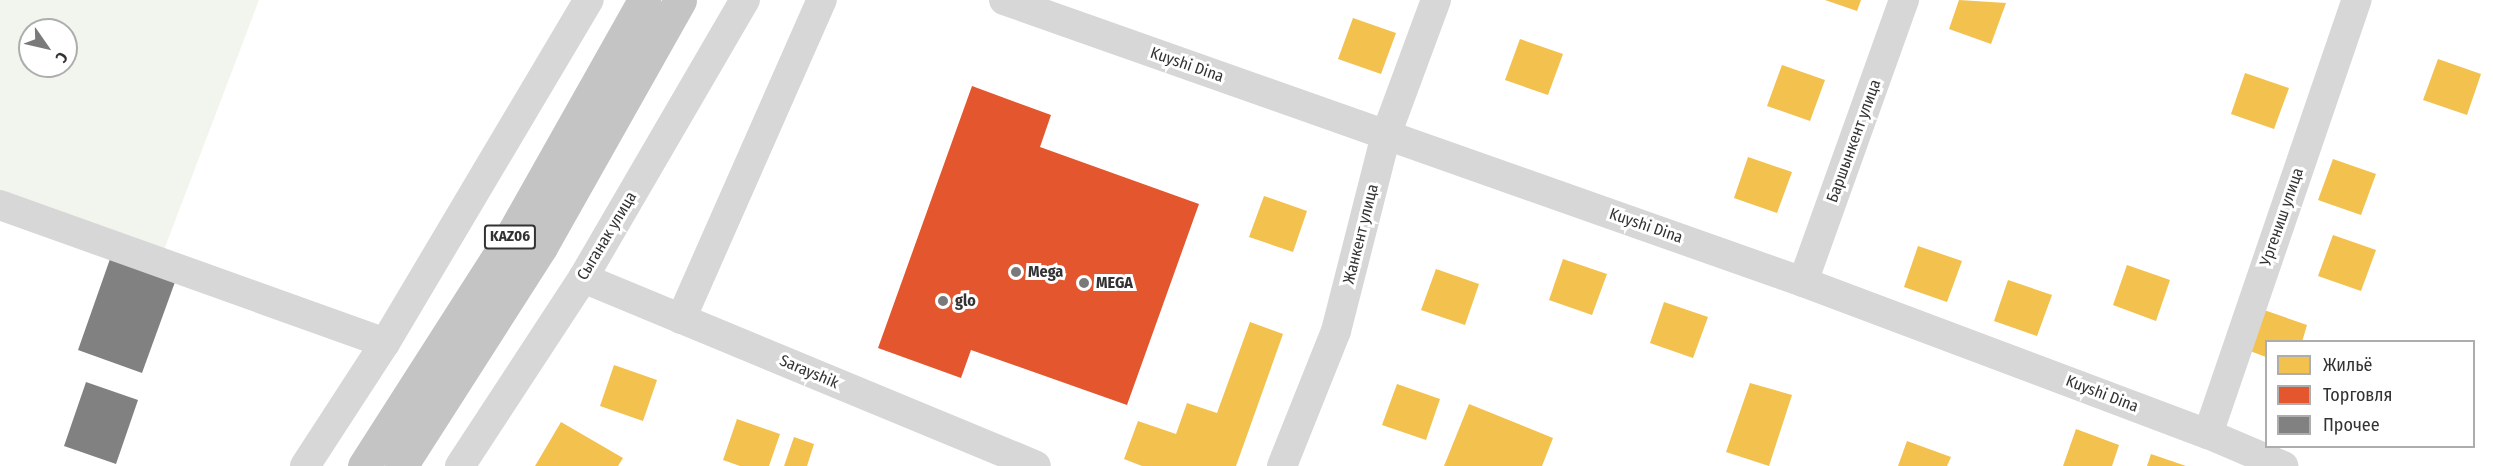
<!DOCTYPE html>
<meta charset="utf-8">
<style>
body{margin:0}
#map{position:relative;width:2493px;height:466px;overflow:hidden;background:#fff;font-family:"Fira Sans Condensed",sans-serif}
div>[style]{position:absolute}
.green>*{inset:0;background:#f1f5ed}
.homes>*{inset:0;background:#f2c14e}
.shops>*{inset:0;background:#e4572e}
.building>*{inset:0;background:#818181}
.minor>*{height:30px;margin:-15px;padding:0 15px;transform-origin:15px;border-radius:15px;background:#d7d7d7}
.highway>*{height:33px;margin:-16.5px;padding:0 16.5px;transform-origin:16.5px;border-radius:16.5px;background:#c4c4c4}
.dots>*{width:16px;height:16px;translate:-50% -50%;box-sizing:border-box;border:3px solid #fff;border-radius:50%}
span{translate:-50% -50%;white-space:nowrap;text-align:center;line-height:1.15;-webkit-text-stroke:6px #fff;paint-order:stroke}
.shield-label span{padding:2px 4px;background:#fff;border:2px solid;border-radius:4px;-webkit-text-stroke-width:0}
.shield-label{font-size:15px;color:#333;font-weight:700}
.street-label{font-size:16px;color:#333}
.poi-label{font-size:16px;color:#333;font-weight:700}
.left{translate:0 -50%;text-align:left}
.legend{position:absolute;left:2265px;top:340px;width:210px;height:108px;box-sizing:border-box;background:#fff;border:2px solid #adadad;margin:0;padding:8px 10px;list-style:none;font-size:18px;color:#333}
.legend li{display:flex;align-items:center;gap:12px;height:30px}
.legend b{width:30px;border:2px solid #adadad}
.north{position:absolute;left:18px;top:18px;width:60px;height:60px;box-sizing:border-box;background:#fff;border:2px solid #adadad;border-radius:50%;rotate:124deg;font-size:16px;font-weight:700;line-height:24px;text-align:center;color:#333}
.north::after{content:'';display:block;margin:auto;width:21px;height:27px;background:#7a7a7a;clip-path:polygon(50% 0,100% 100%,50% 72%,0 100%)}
</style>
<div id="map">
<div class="green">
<div style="clip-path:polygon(evenodd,0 0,259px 0,159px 263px,0 203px,0 0,30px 30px,66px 30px,66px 66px,30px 66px,30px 30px)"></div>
</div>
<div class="homes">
<div style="clip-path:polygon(1825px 0,1861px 0,1857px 11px)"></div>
<div style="clip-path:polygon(1959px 0,2006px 3px,1991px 44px,1949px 29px)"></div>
<div style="clip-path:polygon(1353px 18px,1396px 33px,1381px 74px,1338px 59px)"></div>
<div style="clip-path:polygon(1520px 39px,1563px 54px,1548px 95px,1505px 80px)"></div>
<div style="clip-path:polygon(2438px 59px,2481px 74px,2467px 115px,2423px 100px)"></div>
<div style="clip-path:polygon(1782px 65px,1825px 80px,1810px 121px,1767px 106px)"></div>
<div style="clip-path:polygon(2245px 73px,2289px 88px,2274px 129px,2231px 114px)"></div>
<div style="clip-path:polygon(1748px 157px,1792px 172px,1777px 213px,1734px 198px)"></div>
<div style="clip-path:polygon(2333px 159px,2376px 174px,2361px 215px,2318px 200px)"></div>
<div style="clip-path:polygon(1264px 196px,1307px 211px,1293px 252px,1249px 237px)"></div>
<div style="clip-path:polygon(2333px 235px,2376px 250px,2361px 291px,2318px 276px)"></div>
<div style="clip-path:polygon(1918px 246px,1962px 261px,1947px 302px,1904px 287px)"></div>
<div style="clip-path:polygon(1563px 259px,1607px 274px,1592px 315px,1549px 300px)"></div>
<div style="clip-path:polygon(2127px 265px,2170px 280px,2156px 321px,2113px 305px)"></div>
<div style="clip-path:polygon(1436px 269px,1479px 284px,1465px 325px,1421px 310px)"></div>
<div style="clip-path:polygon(2008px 280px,2052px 295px,2037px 336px,1994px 321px)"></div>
<div style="clip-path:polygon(1664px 302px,1708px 317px,1693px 358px,1650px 343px)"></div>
<div style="clip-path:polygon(2264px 310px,2307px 325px,2302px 342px,2266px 342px,2266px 357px,2250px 351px)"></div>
<div style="clip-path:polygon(1250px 322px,1283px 334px,1236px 466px,1142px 466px,1124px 459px,1138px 421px,1176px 434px,1187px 403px,1217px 413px)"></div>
<div style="clip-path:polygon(614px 365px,657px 380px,643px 421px,600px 406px)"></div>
<div style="clip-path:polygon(1750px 383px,1792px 395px,1769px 466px,1726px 452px)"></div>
<div style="clip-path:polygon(1397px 384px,1440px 399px,1426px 440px,1382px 425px)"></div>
<div style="clip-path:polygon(1469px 404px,1553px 438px,1542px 466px,1444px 466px)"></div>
<div style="clip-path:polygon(737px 419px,780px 434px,769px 466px,740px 466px,723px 460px)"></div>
<div style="clip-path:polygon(561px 422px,623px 458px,618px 466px,535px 466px)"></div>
<div style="clip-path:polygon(2076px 429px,2119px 445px,2112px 466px,2063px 466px)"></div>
<div style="clip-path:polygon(794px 437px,814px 444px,807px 466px,784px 466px)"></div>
<div style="clip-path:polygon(1907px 441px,1951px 457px,1947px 466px,1898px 466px)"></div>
<div style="clip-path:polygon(2151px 454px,2186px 466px,2147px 466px)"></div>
</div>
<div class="shops">
<div style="clip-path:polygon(972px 86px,1051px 115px,1040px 147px,1199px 204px,1127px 405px,971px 350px,961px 378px,878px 348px)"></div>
</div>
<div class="building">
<div style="clip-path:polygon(110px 259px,175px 282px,142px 373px,78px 350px)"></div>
<div style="clip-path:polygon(86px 382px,138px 400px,116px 464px,64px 446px)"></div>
</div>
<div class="minor">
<div style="left:1004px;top:0;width:847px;rotate:19.44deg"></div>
<div style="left:1803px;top:282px;width:433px;rotate:20.6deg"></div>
<div style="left:2208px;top:434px;width:82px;rotate:23.1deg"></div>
<div style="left:0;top:205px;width:409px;rotate:19.7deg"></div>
<div style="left:583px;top:278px;width:490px;rotate:22.5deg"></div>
<div style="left:1803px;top:282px;width:300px;rotate:-70.3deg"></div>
<div style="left:681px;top:319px;width:349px;rotate:-66.2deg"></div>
<div style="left:2208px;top:434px;width:459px;rotate:-71.1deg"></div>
<div style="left:305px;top:466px;width:147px;rotate:-57deg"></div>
<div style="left:385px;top:343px;width:399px;rotate:-59.3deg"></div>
<div style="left:460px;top:466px;width:225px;rotate:-56.8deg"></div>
<div style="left:583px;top:278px;width:322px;rotate:-59.8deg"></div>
<div style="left:1282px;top:466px;width:145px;rotate:-68.2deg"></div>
<div style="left:1336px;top:331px;width:202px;rotate:-75.7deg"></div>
<div style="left:1386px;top:135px;width:144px;rotate:-69.7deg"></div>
</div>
<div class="highway">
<div style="left:364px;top:466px;width:279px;rotate:-57.4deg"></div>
<div style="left:514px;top:231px;width:265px;rotate:-60.6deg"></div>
<div style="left:401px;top:466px;width:260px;rotate:-57.4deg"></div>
<div style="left:541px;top:247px;width:283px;rotate:-60.6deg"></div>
</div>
<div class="dots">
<div style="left:1016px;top:272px;background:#7a7a7a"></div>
<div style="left:1084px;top:283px;background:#7a7a7a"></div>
<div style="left:943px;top:301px;background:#7a7a7a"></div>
</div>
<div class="shield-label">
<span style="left:510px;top:237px">KАZ06</span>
</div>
<div class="street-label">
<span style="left:1187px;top:65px;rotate:19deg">Kuyshi Dina</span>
<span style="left:1854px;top:141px;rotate:-70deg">Баршынкент улица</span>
<span style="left:2282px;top:217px;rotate:-71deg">Ургениш улица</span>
<span style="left:1646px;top:226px;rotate:19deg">Kuyshi Dina</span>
<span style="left:1361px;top:234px;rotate:-76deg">Жанкент улица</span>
<span style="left:607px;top:236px;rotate:-59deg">Сыганак улица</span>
<span style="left:809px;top:372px;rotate:23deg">Sarayshik</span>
<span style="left:2102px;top:394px;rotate:21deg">Kuyshi Dina</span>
</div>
<div class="poi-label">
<span class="left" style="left:1028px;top:272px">Mega</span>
<span class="left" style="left:1096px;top:283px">MEGA</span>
<span class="left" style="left:955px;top:301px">glo</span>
</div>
<ul class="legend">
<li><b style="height:16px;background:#f2c14e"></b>Жильё</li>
<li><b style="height:16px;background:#e4572e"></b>Торговля</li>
<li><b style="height:16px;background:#818181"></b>Прочее</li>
</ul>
<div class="north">С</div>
</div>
